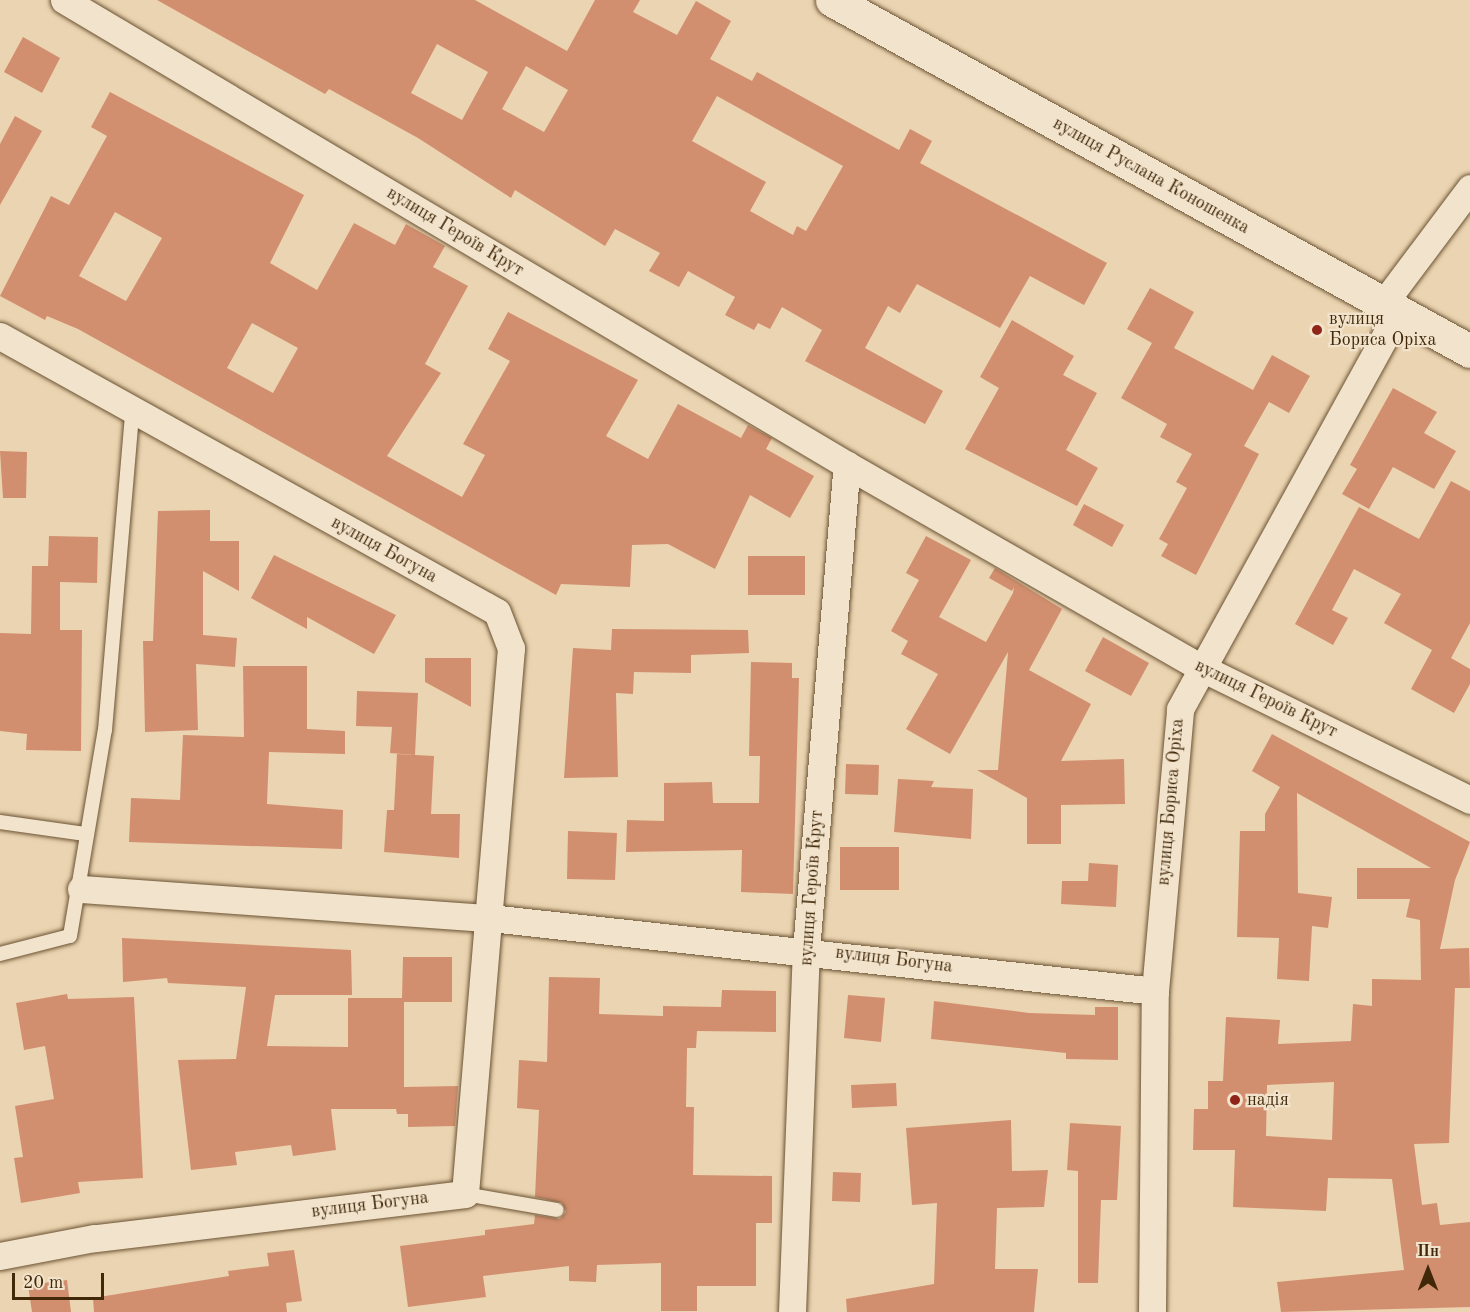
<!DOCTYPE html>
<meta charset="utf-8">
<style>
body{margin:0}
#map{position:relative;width:1470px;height:1312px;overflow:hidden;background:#ebd4b1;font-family:"Old Standard TT",serif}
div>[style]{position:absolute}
.building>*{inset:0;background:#d28f6f}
.roads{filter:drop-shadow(0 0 2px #6b5333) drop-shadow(0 0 2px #6b5333)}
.service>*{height:14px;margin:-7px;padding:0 7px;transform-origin:7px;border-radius:7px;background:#f2e3cc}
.minor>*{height:27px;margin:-13.5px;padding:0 13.5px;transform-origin:13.5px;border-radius:13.5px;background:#f2e3cc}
.tertiary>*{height:33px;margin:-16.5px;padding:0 16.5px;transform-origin:16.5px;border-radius:16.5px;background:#f2e3cc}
.dots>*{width:16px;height:16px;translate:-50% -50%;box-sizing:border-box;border:3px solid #f2e3cc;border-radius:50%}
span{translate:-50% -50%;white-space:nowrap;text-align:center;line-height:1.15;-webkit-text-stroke:4.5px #f2e3cc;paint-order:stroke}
.street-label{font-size:18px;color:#402809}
.poi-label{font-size:18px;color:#402809}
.left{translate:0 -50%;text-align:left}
.north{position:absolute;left:1398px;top:1240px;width:60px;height:60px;-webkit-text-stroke:4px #f2e3cc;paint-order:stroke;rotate:0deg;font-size:16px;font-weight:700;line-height:24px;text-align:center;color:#402809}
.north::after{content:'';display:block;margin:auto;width:21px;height:27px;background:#402809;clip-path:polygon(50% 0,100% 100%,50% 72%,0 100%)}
.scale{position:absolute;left:12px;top:1273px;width:92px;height:27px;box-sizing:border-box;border:3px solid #402809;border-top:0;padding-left:8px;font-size:18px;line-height:21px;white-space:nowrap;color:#402809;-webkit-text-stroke:4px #f2e3cc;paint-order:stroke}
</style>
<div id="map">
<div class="building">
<div style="clip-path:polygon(evenodd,157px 0,475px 0,567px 51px,595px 0,640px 0,633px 12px,677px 35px,696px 1px,731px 21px,710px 59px,752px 81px,757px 72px,899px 150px,910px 129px,932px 141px,920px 163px,1107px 263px,1084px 305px,1030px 276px,1000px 328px,917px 284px,900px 313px,888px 306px,865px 348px,943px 391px,925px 424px,805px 361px,822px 330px,782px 307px,770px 329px,758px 323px,754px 330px,725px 315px,735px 297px,688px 271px,679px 287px,649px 271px,660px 253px,615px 229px,605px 246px,515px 190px,511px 198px,418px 138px,329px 89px,325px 94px,157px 0,437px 44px,488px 72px,462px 120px,411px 93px,437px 44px,157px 0,526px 66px,568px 90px,544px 132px,502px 109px,526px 66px,157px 0,717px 96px,843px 166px,806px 231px,797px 226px,793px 235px,750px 211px,766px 182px,692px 141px,717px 96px)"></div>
<div style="clip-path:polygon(23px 37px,60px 58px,42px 93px,4px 72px)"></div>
<div style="clip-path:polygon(evenodd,110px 92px,304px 195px,270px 263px,317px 290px,354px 223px,395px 245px,406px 224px,445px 246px,433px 267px,468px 286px,425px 364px,441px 373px,387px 456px,462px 497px,485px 455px,463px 444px,510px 361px,488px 349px,508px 312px,638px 380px,606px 436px,648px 459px,678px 404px,741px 438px,748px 425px,772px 438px,766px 449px,814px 476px,790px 518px,750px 495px,715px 569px,668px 544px,632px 545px,630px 587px,561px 584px,556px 595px,78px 329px,47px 316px,45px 320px,0 296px,51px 196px,69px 205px,107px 136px,91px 127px,110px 92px,115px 212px,162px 238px,126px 301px,79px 276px,115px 212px,110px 92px,252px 323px,298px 348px,273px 393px,227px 368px,252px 323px)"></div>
<div style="clip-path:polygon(15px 116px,42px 131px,0 205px,0 144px)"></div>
<div style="clip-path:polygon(1150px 288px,1194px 312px,1174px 348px,1253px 390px,1272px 355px,1310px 376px,1289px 413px,1269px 402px,1244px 446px,1259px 454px,1196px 575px,1161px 556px,1168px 544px,1159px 539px,1187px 488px,1176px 482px,1192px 454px,1160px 437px,1167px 424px,1121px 398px,1152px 343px,1127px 329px)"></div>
<div style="clip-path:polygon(1012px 320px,1074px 356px,1063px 375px,1097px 393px,1066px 450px,1098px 468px,1077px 506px,965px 449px,999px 388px,980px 377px)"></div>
<div style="clip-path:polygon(1393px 388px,1437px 412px,1424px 433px,1456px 451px,1434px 489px,1393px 467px,1369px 509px,1342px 494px,1357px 469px,1350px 465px)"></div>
<div style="clip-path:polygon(0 451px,27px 452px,26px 498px,3px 498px)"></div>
<div style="clip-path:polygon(1451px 481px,1470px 491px,1470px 623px,1451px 658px,1470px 669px,1470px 684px,1454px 713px,1411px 689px,1432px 650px,1384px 623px,1401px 594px,1354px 569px,1332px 610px,1348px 618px,1333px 645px,1295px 624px,1359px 507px,1419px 539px)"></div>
<div style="clip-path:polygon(1084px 504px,1124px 525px,1112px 547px,1073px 525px)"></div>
<div style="clip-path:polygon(210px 510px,210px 541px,239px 541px,239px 591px,203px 571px,203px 635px,237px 638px,235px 667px,196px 664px,198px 730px,145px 732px,143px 641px,153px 641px,158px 511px)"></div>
<div style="clip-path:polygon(49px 536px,98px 537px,97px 583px,60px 582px,60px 630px,82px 630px,81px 751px,26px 750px,27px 734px,0 731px,0 633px,31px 634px,32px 566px,48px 566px)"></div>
<div style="clip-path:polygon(926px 536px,971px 560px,939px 617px,986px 642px,1013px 593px,1014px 587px,1012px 591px,989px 578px,995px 568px,1062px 609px,1029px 670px,1091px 704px,1061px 761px,1124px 759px,1125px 804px,1061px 805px,1061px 844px,1027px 844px,1027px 798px,977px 770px,998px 770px,1008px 652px,950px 754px,906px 729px,938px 674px,901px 654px,908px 641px,891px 631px,919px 580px,906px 573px)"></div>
<div style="clip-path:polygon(274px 555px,396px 615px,374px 654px,307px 617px,307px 629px,251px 598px)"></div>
<div style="clip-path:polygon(748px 556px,805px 556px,805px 595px,748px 595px)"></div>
<div style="clip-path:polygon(612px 629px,748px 630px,749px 653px,691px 655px,691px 673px,634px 672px,633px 694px,616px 693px,618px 777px,564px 778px,573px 648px,611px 650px)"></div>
<div style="clip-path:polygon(1103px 637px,1149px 663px,1131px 696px,1085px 671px)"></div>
<div style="clip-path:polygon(425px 658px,471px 658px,471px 707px,425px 682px)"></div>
<div style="clip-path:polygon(751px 662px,792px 663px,792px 678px,799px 678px,793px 894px,741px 892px,742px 850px,626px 852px,627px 820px,664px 821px,664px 783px,712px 782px,713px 803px,759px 803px,760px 756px,749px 756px)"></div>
<div style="clip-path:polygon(243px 666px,307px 666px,307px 729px,345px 731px,345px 754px,269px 752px,267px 804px,343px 810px,342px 849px,129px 842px,131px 798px,180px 800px,183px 735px,244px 737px)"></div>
<div style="clip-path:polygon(357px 691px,418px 693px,415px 755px,390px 753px,392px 727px,356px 726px)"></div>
<div style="clip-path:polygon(evenodd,1272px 734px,1470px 842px,1455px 880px,1440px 949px,1469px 948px,1470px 988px,1455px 988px,1449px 1143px,1414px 1144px,1422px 1205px,1437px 1203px,1440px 1225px,1470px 1222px,1470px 1307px,1281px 1312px,1277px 1282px,1404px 1270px,1392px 1179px,1328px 1178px,1326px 1211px,1233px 1207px,1235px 1150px,1193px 1150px,1194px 1109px,1208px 1109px,1208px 1081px,1223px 1081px,1226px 1017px,1280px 1020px,1278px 1044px,1351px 1041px,1353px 1004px,1372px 1006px,1372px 979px,1421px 980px,1420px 920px,1406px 917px,1410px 899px,1357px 899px,1357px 868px,1431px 868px,1297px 793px,1298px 893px,1332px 897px,1328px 928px,1312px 926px,1309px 981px,1277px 979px,1279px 938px,1237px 937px,1240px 831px,1265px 831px,1265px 814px,1280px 787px,1252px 771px,1272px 734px,1334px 1082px,1332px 1140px,1266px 1136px,1267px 1085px,1334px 1082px)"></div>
<div style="clip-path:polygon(397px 754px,434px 756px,431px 814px,460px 814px,459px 858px,384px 852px,387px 810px,394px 810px)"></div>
<div style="clip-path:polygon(846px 764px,879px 765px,878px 795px,845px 794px)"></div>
<div style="clip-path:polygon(898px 779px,934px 781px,931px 787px,973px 789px,971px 839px,894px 832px)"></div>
<div style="clip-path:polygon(568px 831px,617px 833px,615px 880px,567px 879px)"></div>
<div style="clip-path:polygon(840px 847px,899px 847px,899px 890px,840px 890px)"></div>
<div style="clip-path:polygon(1089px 863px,1118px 865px,1116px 907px,1061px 904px,1062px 881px,1088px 881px)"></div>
<div style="clip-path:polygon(122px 938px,351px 950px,352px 995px,275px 995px,267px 1046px,348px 1047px,348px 998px,402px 998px,403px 957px,452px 957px,452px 1002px,404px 1002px,404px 1087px,458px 1086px,455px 1126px,408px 1127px,408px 1114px,397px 1114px,396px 1109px,331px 1109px,336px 1150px,293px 1156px,291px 1145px,235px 1152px,237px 1165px,191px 1170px,178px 1060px,236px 1059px,246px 987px,168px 983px,167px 978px,123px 982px)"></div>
<div style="clip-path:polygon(549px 977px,600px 978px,599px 1014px,663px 1016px,663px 1006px,721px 1007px,722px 990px,776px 991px,776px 1032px,697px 1031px,696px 1048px,687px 1048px,686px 1107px,694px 1107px,693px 1175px,772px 1176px,772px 1223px,756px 1223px,756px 1286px,697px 1286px,697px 1311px,661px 1311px,661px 1263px,597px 1265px,596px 1282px,569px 1281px,569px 1266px,483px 1276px,486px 1297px,408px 1307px,400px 1246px,485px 1235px,485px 1230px,534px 1224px,535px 1215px,560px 1219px,566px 1212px,562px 1203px,535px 1197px,539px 1110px,517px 1108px,519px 1060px,547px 1062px)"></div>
<div style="clip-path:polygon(67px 994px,68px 999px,134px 997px,143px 1178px,78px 1182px,80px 1193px,21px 1203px,14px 1158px,23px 1157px,15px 1106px,54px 1099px,45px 1046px,24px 1050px,16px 1003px)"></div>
<div style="clip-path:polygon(848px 995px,885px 998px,881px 1042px,844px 1038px)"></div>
<div style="clip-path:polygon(934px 1001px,1029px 1013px,1095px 1015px,1095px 1007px,1118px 1007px,1118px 1060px,1066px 1059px,1066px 1053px,931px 1039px)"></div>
<div style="clip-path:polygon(896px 1083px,897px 1106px,852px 1108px,851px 1085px)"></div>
<div style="clip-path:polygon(1011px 1120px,1012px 1171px,1048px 1170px,1044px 1207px,997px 1208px,995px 1269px,1038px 1269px,1034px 1312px,847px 1312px,846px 1299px,934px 1284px,937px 1203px,912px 1205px,906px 1128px)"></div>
<div style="clip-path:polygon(1070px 1123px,1121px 1126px,1117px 1200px,1101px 1200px,1098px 1283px,1078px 1283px,1078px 1171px,1067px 1170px)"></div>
<div style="clip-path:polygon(833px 1172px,861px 1173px,860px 1202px,832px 1201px)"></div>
<div style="clip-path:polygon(294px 1250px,302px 1301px,286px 1303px,287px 1312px,94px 1312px,93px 1298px,229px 1276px,228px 1271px,269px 1266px,267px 1253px)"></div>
<div style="clip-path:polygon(67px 1280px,71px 1312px,32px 1312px,28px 1285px)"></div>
</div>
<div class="roads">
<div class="service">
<div style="left:0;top:822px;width:86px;rotate:8deg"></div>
<div style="left:0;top:954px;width:72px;rotate:-14.4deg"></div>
<div style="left:70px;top:936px;width:209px;rotate:-80.4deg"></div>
<div style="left:105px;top:730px;width:319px;rotate:-85.1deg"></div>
<div style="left:465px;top:1194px;width:93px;rotate:9.9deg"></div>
</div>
<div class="minor">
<div style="left:64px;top:0;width:911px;rotate:30.7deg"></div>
<div style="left:847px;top:465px;width:407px;rotate:29.8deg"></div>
<div style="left:1200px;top:667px;width:301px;rotate:26.2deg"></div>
<div style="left:1383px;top:304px;width:145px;rotate:-53.1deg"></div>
<div style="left:0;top:336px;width:568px;rotate:29.04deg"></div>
<div style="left:497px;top:612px;width:39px;rotate:69deg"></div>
<div style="left:511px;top:648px;width:548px;rotate:94.82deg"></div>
<div style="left:465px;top:1194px;width:374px;rotate:173.2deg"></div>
<div style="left:94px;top:1238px;width:96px;rotate:169.2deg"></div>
<div style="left:81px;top:889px;width:410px;rotate:4.1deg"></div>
<div style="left:490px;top:918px;width:669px;rotate:6.26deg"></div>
<div style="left:792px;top:1312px;width:362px;rotate:-87.8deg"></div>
<div style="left:806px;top:950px;width:487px;rotate:-85.2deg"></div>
<div style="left:1152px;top:1312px;width:321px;rotate:-89.5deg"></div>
<div style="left:1155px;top:991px;width:283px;rotate:-84.9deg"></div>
<div style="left:1180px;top:709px;width:453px;rotate:-61.2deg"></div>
</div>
<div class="tertiary">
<div style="left:832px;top:0;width:728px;rotate:28.82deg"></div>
</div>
</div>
<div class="dots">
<div style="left:1317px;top:330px;background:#8f2418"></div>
<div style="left:1235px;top:1100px;background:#8f2418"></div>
</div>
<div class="street-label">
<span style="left:1151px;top:176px;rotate:29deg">вулиця Руслана Коношенка</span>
<span style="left:455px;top:232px;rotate:31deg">вулиця Героїв Крут</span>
<span style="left:384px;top:550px;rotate:29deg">вулиця Богуна</span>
<span style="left:1266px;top:699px;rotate:26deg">вулиця Героїв Крут</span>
<span style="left:1171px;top:802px;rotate:-85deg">вулиця Бориса Оріха</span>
<span style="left:812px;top:888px;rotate:-86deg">вулиця Героїв Крут</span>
<span style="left:894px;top:960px;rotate:7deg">вулиця Богуна</span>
<span style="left:370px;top:1205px;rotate:-7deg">вулиця Богуна</span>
</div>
<div class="poi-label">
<span class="left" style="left:1329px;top:330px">вулиця<br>Бориса Оріха</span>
<span class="left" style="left:1247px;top:1100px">надія</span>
</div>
<div class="north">Пн</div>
<div class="scale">20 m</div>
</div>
